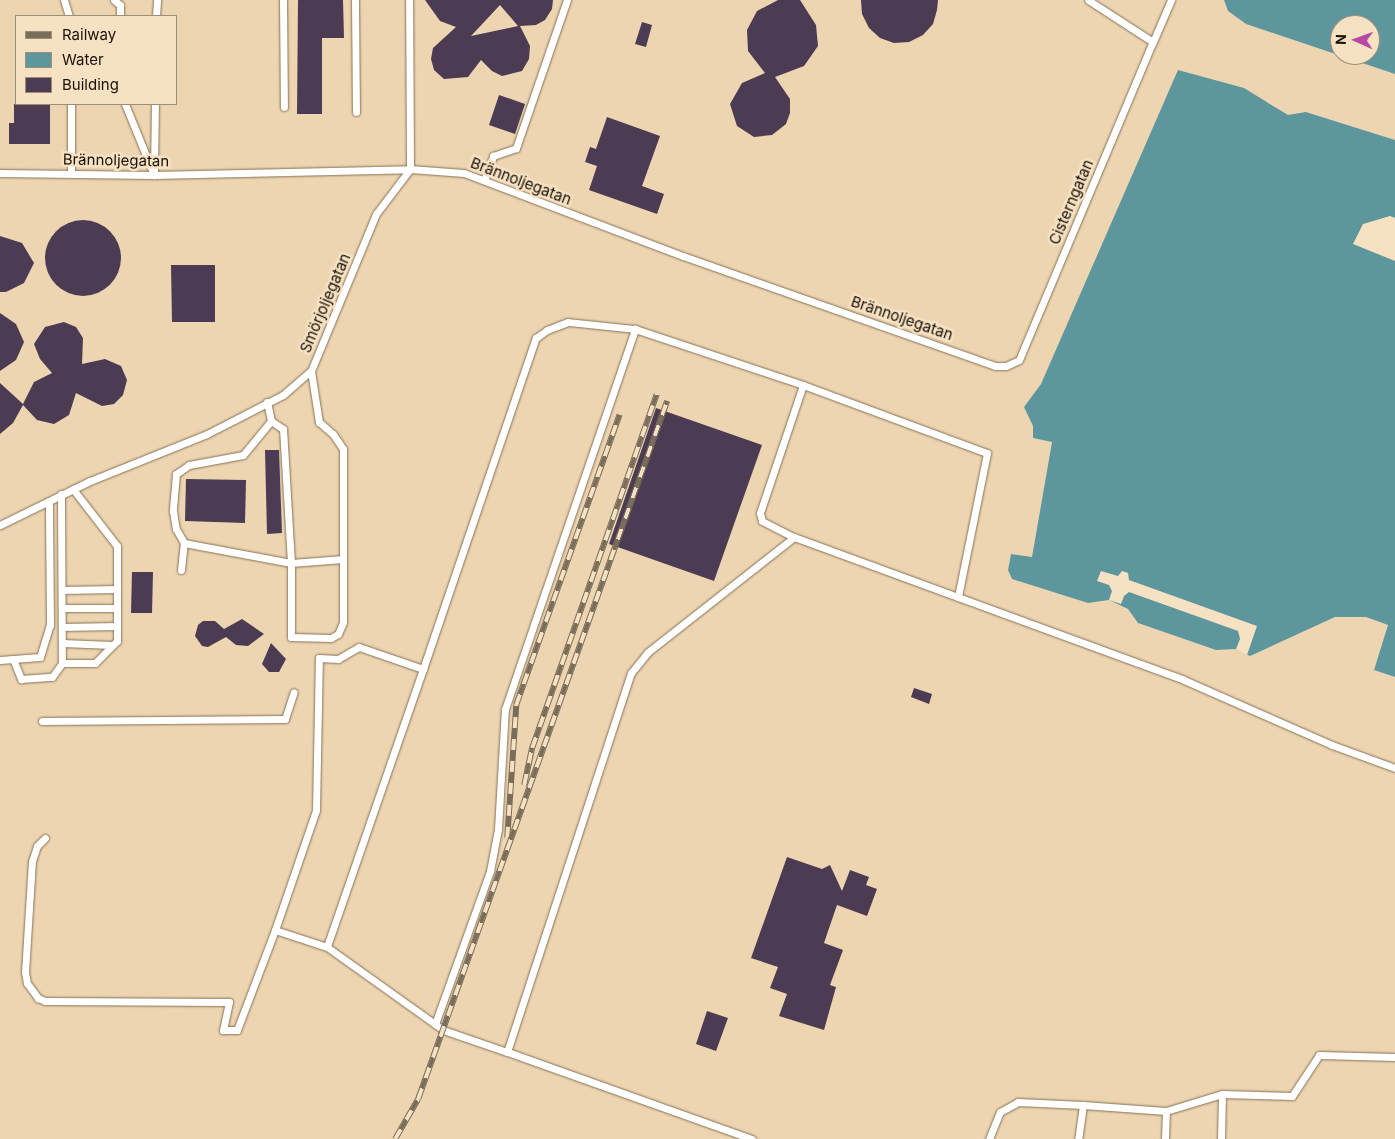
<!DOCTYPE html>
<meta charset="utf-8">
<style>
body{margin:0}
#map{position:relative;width:1395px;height:1139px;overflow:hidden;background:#f6e1c3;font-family:Inter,sans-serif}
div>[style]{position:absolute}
.built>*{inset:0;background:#eed5b1}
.water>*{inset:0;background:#5e969d}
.pier>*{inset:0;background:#f6e1c3}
.building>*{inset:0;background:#4b3c54}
.round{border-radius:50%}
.roads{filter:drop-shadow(0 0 1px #847257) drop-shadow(0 0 1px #847257)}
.service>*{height:7px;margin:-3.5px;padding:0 3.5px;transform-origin:3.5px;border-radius:3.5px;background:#fff}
.rail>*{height:5.5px;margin-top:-2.75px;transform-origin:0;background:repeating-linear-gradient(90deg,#f6e1c3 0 11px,#7a6d5a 0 22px);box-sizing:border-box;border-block:1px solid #7a6d5a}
span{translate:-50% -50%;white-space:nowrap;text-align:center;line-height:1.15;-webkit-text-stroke:5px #f6e1c3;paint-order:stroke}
.street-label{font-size:15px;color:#181107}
.legend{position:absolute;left:15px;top:15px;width:162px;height:90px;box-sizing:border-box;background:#f6e1c3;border:1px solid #9d8e78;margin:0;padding:6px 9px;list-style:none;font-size:15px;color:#181107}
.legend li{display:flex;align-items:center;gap:10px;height:25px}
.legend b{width:25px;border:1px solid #9d8e78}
.north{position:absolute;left:1330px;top:15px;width:50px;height:50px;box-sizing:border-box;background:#f6e1c3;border:1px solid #9d8e78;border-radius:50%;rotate:272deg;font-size:14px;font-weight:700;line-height:20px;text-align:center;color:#181107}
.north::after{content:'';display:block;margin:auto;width:18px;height:22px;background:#b948a4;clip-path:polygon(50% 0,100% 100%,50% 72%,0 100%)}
</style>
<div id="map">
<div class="built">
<div style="clip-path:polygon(evenodd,0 0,1224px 0,1228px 11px,1246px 24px,1395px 74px,1395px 140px,1307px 112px,1288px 116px,1268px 101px,1041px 384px,1024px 407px,1033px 426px,1052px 441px,1032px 557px,1008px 570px,1012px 579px,1088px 603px,1109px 600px,1128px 609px,1138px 623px,1216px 650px,1236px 649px,1247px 655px,1335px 617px,1366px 617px,1388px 625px,1374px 670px,1395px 677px,1395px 1139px,0 1139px,0 0,16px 16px,176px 16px,176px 104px,16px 104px,16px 16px)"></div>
</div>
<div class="water">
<div style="clip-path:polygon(evenodd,1224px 0,1395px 0,1395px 74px,1246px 24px,1228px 11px,1224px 0,1340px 25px,1370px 25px,1370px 55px,1340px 55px,1340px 25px)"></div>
<div style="clip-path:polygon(1178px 70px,1244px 88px,1288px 115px,1306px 112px,1395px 140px,1395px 677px,1374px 670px,1388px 625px,1366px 617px,1335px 617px,1250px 656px,1236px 649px,1216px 650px,1138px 623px,1128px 609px,1109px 600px,1088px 603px,1012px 579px,1008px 570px,1011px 554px,1032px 557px,1052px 442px,1033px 438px,1033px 426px,1024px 407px,1041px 384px)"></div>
</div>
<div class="pier">
<div style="clip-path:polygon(1390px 216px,1395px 218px,1395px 261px,1353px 244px,1363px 224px)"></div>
<div style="clip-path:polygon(1101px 571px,1118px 576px,1122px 571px,1128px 573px,1129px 580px,1257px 626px,1247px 655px,1236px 649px,1240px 639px,1238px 631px,1129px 592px,1124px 596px,1121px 604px,1109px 600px,1112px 591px,1109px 585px,1097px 581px)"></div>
</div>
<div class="building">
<div style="clip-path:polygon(298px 0,343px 0,344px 38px,322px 38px,322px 114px,297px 114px)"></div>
<div style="clip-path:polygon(evenodd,425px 0,553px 0,552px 9px,545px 20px,536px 25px,520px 26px,530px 46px,529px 59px,522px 71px,502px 76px,492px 71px,481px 60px,468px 77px,444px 79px,434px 70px,431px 59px,433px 48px,456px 27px,440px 21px,425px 0,500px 5px,518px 26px,471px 36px,500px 5px)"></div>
<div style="clip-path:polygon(778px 0,800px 0,816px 25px,818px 46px,804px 66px,775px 77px,790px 99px,790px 113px,786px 124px,772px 135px,754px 137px,737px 126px,730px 104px,742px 83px,765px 73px,748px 51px,747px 30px,757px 11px)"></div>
<div style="clip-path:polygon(861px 0,938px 0,937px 10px,933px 24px,923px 35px,909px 42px,894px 43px,880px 38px,869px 28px,862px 14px)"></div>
<div style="clip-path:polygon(642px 22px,652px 25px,646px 47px,635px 44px)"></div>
<div style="clip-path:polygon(499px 95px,525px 104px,515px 134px,489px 125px)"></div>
<div style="clip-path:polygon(14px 104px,50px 104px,50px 144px,9px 144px,9px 123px,14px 123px)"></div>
<div style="clip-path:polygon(607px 117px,660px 136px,642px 186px,664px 194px,657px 214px,589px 190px,597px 166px,585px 162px,590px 147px,596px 149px)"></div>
<div class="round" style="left:45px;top:220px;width:76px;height:76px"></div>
<div style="clip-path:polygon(0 236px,22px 243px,34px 263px,24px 283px,6px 292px,0 292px)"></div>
<div style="clip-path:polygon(171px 265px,215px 265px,215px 322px,172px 322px)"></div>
<div style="clip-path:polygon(0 313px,16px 324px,24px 342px,16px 360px,0 371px)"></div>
<div style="clip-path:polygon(64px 322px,76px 327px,83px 338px,82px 364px,105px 359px,121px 366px,127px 380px,123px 395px,114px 404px,102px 406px,76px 393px,69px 415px,54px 424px,37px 420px,23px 405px,13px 423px,0 434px,0 383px,23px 404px,34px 382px,52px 373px,40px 359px,34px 344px,45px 327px)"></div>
<div style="clip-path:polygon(656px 408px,762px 445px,714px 581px,609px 544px)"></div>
<div style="clip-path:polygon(265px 450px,279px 450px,282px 533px,267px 534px)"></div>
<div style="clip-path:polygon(186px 479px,246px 480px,245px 523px,185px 521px)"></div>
<div style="clip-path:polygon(132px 572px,153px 572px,152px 613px,131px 613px)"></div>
<div style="clip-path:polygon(242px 619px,264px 634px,248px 646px,236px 645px,226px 637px,208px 647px,202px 646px,195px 636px,198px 625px,203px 621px,215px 621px,224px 629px)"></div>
<div style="clip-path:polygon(271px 643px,286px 659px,279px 672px,269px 672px,262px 664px)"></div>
<div style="clip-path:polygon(914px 688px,932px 694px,929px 704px,911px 697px)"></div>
<div style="clip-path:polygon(787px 857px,822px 869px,830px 865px,842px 891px,850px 870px,869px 877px,866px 885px,877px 889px,867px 916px,837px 905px,824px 943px,843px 950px,830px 985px,836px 987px,824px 1030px,779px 1016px,787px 994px,770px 988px,778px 967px,751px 958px)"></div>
<div style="clip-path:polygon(707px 1011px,728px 1018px,716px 1051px,696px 1044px)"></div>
</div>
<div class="roads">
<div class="service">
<div style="left:64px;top:0;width:17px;rotate:73deg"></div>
<div style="left:114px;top:0;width:8px;rotate:40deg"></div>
<div style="left:120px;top:5px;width:11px;rotate:90deg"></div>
<div style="left:283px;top:0;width:107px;rotate:89.5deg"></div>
<div style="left:355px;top:0;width:112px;rotate:89.5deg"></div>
<div style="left:156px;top:16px;width:16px;rotate:-86deg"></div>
<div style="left:1153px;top:42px;width:46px;rotate:-66.8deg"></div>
<div style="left:125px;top:104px;width:77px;rotate:67.8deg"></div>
<div style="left:71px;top:172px;width:68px;rotate:-90deg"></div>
<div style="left:154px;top:172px;width:68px;rotate:-89.2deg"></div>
<div style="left:0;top:173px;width:154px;rotate:0.7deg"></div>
<div style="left:154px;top:175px;width:256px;rotate:-1.3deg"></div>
<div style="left:410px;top:169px;width:54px;rotate:4.2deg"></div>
<div style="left:464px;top:173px;width:234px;rotate:20.8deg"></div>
<div style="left:683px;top:256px;width:331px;rotate:19.4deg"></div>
<div style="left:995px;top:366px;width:11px"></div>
<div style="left:1006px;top:366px;width:14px;rotate:-25deg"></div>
<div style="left:1019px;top:360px;width:345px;rotate:-67.2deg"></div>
<div style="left:1153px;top:42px;width:77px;rotate:-147.1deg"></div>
<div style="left:484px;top:180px;width:26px;rotate:-69deg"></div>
<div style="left:493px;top:156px;width:24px;rotate:-19deg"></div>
<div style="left:516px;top:148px;width:157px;rotate:-71deg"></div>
<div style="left:311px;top:371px;width:52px;rotate:81.1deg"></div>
<div style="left:319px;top:422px;width:18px;rotate:41deg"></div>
<div style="left:333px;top:434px;width:18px;rotate:56deg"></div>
<div style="left:343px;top:449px;width:110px;rotate:90deg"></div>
<div style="left:343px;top:559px;width:52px;rotate:175.6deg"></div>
<div style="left:291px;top:563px;width:74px;rotate:90deg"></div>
<div style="left:291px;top:637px;width:40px;rotate:1.4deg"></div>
<div style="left:331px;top:638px;width:8px;rotate:-30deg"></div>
<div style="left:338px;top:634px;width:13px;rotate:-67deg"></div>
<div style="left:343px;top:622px;width:63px;rotate:-90deg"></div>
<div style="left:803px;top:385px;width:196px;rotate:20.3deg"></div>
<div style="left:987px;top:453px;width:147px;rotate:101.4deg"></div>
<div style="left:267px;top:402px;width:19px;rotate:78deg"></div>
<div style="left:271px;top:421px;width:44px;rotate:129.5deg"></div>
<div style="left:243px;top:455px;width:55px;rotate:169.5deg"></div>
<div style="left:189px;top:465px;width:16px;rotate:145deg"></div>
<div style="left:176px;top:474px;width:37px;rotate:95deg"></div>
<div style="left:173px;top:511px;width:18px;rotate:81deg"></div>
<div style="left:176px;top:529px;width:16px;rotate:60deg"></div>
<div style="left:184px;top:543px;width:109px;rotate:10.6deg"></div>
<div style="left:291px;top:563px;width:134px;rotate:-93.4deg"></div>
<div style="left:283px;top:429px;width:14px;rotate:-146deg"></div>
<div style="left:61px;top:494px;width:169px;rotate:89.7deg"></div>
<div style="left:0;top:525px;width:100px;rotate:-26.1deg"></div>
<div style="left:90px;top:481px;width:126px;rotate:-21.9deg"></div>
<div style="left:207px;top:434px;width:85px;rotate:-27.2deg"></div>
<div style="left:283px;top:395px;width:37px;rotate:-41deg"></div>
<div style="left:311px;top:371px;width:170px;rotate:-67.5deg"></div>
<div style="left:376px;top:214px;width:56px;rotate:-52.9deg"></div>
<div style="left:410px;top:169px;width:169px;rotate:-90.3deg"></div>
<div style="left:181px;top:570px;width:27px;rotate:-84deg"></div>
<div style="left:62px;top:590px;width:55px;rotate:-1deg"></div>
<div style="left:62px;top:608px;width:55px"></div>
<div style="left:62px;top:627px;width:55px;rotate:-1deg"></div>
<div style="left:62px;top:643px;width:50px;rotate:2.3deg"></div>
<div style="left:13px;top:659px;width:22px;rotate:68deg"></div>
<div style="left:21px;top:679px;width:31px;rotate:-4deg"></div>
<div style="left:52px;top:677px;width:17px;rotate:-54deg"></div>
<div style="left:62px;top:663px;width:33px"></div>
<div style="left:95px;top:663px;width:31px;rotate:-45deg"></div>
<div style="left:117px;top:641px;width:95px;rotate:-90deg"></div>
<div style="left:117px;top:546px;width:72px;rotate:-127.7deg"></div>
<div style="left:0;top:660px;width:40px;rotate:-4.3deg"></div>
<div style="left:40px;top:657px;width:34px;rotate:-73deg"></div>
<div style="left:50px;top:625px;width:124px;rotate:-90.5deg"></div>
<div style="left:423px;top:669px;width:350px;rotate:-71.2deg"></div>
<div style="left:536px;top:338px;width:14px;rotate:-36deg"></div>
<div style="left:547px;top:330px;width:22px;rotate:-21deg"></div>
<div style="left:568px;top:322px;width:67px;rotate:6deg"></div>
<div style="left:42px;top:721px;width:243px;rotate:-0.5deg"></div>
<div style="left:285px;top:719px;width:28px;rotate:-72deg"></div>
<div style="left:45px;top:838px;width:11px;rotate:135deg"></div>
<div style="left:37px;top:846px;width:16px;rotate:108deg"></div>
<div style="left:32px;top:861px;width:111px;rotate:93.6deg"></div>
<div style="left:25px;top:972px;width:11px;rotate:80deg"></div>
<div style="left:27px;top:983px;width:19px;rotate:54deg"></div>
<div style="left:38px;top:998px;width:8px;rotate:23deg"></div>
<div style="left:45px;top:1001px;width:184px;rotate:0.3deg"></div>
<div style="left:229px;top:1002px;width:29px;rotate:102deg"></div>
<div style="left:223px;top:1030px;width:14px"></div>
<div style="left:237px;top:1030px;width:107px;rotate:-69.2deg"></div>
<div style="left:275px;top:930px;width:55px;rotate:18.1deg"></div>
<div style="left:327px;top:947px;width:133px;rotate:35.5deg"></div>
<div style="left:275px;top:930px;width:127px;rotate:-71.1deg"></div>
<div style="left:316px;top:810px;width:152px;rotate:-88.9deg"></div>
<div style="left:319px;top:658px;width:19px;rotate:3deg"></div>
<div style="left:338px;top:659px;width:24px;rotate:-30deg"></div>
<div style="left:359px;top:647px;width:68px;rotate:19deg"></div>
<div style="left:423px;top:669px;width:294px;rotate:109.1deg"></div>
<div style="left:507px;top:1052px;width:68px;rotate:-161deg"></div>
<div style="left:443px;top:1030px;width:10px;rotate:-143deg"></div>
<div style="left:435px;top:1024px;width:163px;rotate:-70.2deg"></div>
<div style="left:490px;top:871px;width:43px;rotate:-79.2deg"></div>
<div style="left:498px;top:829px;width:120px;rotate:-86.7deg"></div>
<div style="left:505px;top:709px;width:402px;rotate:-71.1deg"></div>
<div style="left:635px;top:329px;width:177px;rotate:18.4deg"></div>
<div style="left:803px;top:385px;width:135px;rotate:108.6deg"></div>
<div style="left:760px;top:513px;width:8px;rotate:76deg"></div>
<div style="left:762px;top:521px;width:36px;rotate:27deg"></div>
<div style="left:1083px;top:1105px;width:83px;rotate:4.1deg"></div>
<div style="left:1166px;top:1111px;width:59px;rotate:-16.9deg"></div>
<div style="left:752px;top:1139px;width:260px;rotate:-160.4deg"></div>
<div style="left:507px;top:1052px;width:399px;rotate:-71.9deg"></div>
<div style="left:631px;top:673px;width:27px;rotate:-51deg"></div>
<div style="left:648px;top:652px;width:186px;rotate:-38.2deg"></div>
<div style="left:794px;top:537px;width:415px;rotate:20.1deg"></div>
<div style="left:1184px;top:680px;width:162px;rotate:23.7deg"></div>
<div style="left:1332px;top:745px;width:67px;rotate:20.1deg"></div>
<div style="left:989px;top:1139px;width:29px;rotate:-68deg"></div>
<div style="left:1000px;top:1112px;width:21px;rotate:-29deg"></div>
<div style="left:1018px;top:1102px;width:65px;rotate:2.6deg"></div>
<div style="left:1083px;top:1105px;width:34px;rotate:98deg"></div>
<div style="left:1165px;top:1139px;width:28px;rotate:-88deg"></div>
<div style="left:1221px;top:1139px;width:45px;rotate:-88.7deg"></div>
<div style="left:1222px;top:1094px;width:70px;rotate:1.6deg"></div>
<div style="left:1292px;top:1096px;width:49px;rotate:-56.6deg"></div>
<div style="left:1319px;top:1055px;width:76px;rotate:1.5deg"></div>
</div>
</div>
<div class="rail">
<div style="left:524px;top:785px;width:38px;rotate:-78deg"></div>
<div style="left:532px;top:748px;width:375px;rotate:-70.6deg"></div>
<div style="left:507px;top:838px;width:133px;rotate:-86.1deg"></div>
<div style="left:516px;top:705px;width:308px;rotate:-70.4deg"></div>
<div style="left:395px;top:1139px;width:46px;rotate:-60.1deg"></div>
<div style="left:418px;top:1099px;width:741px;rotate:-70.37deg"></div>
</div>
<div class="street-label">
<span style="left:116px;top:160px;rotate:1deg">Brännoljegatan</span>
<span style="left:521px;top:181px;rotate:21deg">Brännoljegatan</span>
<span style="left:1071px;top:202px;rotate:-67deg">Cisterngatan</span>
<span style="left:325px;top:303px;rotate:-67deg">Smörjoljegatan</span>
<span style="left:902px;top:318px;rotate:19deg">Brännoljegatan</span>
</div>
<ul class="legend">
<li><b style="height:6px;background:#7a6d5a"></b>Railway</li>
<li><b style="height:14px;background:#5e969d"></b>Water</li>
<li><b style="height:14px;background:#4b3c54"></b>Building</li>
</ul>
<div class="north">N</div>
</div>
